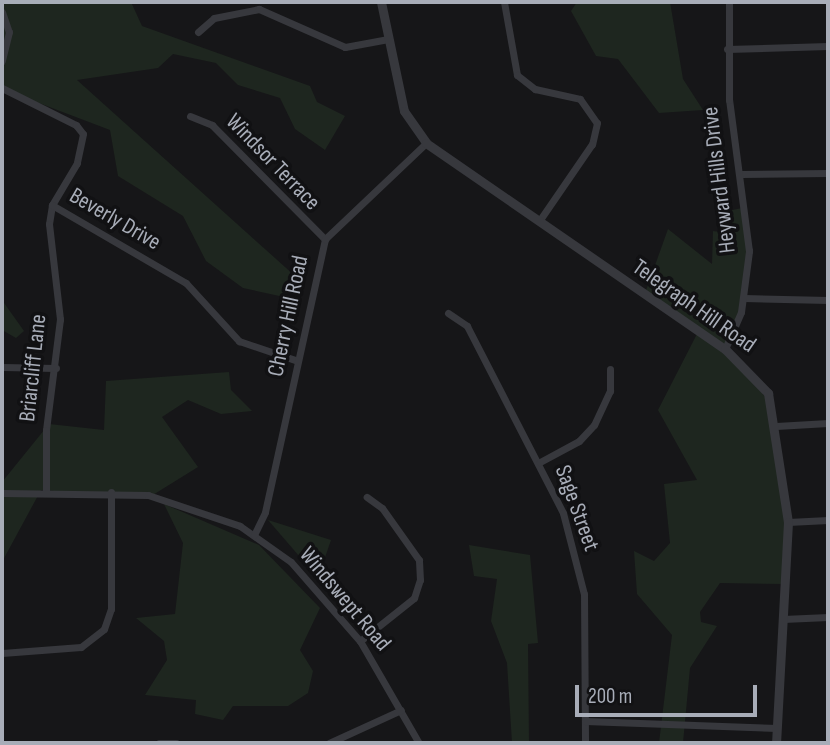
<!DOCTYPE html>
<style>
body{margin:0}
#map{position:relative;width:830px;height:745px;overflow:hidden;background:#161618;font-family:"Sofia Sans Condensed",sans-serif}
div>[style]{position:absolute}
.green>*{inset:0;background:#1e261f}
.minor>*{height:7px;margin:-3.5px;padding:0 3.5px;transform-origin:3.5px;border-radius:3.5px;background:#37383d}
.tertiary>*{height:9px;margin:-4.5px;padding:0 4.5px;transform-origin:4.5px;border-radius:4.5px;background:#37383d}
span{translate:-50% -50%;white-space:nowrap;text-align:center;line-height:1.15;-webkit-text-stroke:7px #111113;paint-order:stroke}
.street-label{font-size:23px;color:#a8adb8}
.frame{position:absolute;inset:0;border:4px solid #a8adb8;pointer-events:none}
.scale{position:absolute;left:575px;top:685px;width:182px;height:32px;box-sizing:border-box;border:4px solid #a8adb8;border-top:0;padding-left:9px;font-size:21px;line-height:24px;white-space:nowrap;color:#a8adb8;-webkit-text-stroke:5px #111113;paint-order:stroke}
</style>
<div id="map">
<div class="green">
<div style="clip-path:polygon(2px 2px,131px 2px,142px 26px,310px 86px,317px 102px,345px 116px,325px 150px,295px 129px,280px 98px,238px 85px,216px 63px,173px 54px,158px 68px,77px 80px,295px 276px,294px 289px,284px 297px,243px 288px,206px 261px,183px 216px,118px 176px,110px 130px,2px 89px)"></div>
<div style="clip-path:polygon(577px 2px,670px 2px,683px 79px,703px 110px,659px 113px,618px 59px,596px 56px,571px 11px)"></div>
<div style="clip-path:polygon(747px 207px,748px 280px,728px 353px,773px 406px,787px 512px,784px 584px,720px 583px,700px 612px,701px 622px,717px 626px,690px 668px,683px 743px,659px 743px,672px 635px,637px 594px,634px 551px,654px 561px,670px 543px,664px 484px,697px 480px,658px 410px,698px 332px,644px 296px,668px 229px,712px 264px,713px 231px,727px 233px,723px 212px)"></div>
<div style="clip-path:polygon(2px 300px,24px 331px,16px 338px,2px 330px)"></div>
<div style="clip-path:polygon(229px 372px,231px 390px,252px 411px,221px 414px,188px 400px,162px 417px,198px 467px,148px 498px,41px 490px,2px 562px,2px 482px,49px 424px,104px 430px,106px 381px)"></div>
<div style="clip-path:polygon(164px 504px,259px 545px,320px 608px,300px 650px,313px 671px,308px 693px,288px 706px,233px 706px,223px 720px,195px 714px,196px 700px,145px 695px,167px 660px,164px 641px,136px 618px,175px 614px,183px 543px)"></div>
<div style="clip-path:polygon(268px 520px,331px 540px,318px 578px)"></div>
<div style="clip-path:polygon(469px 545px,530px 555px,538px 643px,528px 644px,529px 743px,512px 743px,507px 663px,491px 621px,497px 579px,474px 576px)"></div>
</div>
<div class="minor">
<div style="left:504px;top:2px;width:74px;rotate:79.9deg"></div>
<div style="left:517px;top:75px;width:23px;rotate:38deg"></div>
<div style="left:535px;top:89px;width:46px;rotate:12.5deg"></div>
<div style="left:580px;top:99px;width:29px;rotate:55deg"></div>
<div style="left:597px;top:123px;width:22px;rotate:103deg"></div>
<div style="left:592px;top:144px;width:93px;rotate:124.5deg"></div>
<div style="left:2px;top:12px;width:21px;rotate:71deg"></div>
<div style="left:9px;top:32px;width:30px;rotate:104deg"></div>
<div style="left:198px;top:32px;width:21px;rotate:-41deg"></div>
<div style="left:214px;top:18px;width:46px;rotate:-11.3deg"></div>
<div style="left:259px;top:9px;width:94px;rotate:23.8deg"></div>
<div style="left:345px;top:47px;width:44px;rotate:-10.5deg"></div>
<div style="left:727px;top:49px;width:101px;rotate:-1.7deg"></div>
<div style="left:2px;top:88px;width:83px;rotate:26.6deg"></div>
<div style="left:76px;top:125px;width:11px;rotate:52deg"></div>
<div style="left:83px;top:134px;width:30px;rotate:102deg"></div>
<div style="left:77px;top:163px;width:49px;rotate:120.8deg"></div>
<div style="left:52px;top:205px;width:19px;rotate:99deg"></div>
<div style="left:49px;top:224px;width:96px;rotate:83.4deg"></div>
<div style="left:60px;top:319px;width:112px;rotate:97.2deg"></div>
<div style="left:46px;top:430px;width:63px;rotate:90deg"></div>
<div style="left:190px;top:116px;width:24px;rotate:22deg"></div>
<div style="left:212px;top:125px;width:161px;rotate:45.3deg"></div>
<div style="left:741px;top:174px;width:87px;rotate:-0.7deg"></div>
<div style="left:52px;top:205px;width:155px;rotate:30.2deg"></div>
<div style="left:186px;top:283px;width:79px;rotate:47.6deg"></div>
<div style="left:239px;top:341px;width:62px;rotate:18.7deg"></div>
<div style="left:744px;top:298px;width:84px;rotate:1.4deg"></div>
<div style="left:448px;top:313px;width:23px;rotate:34deg"></div>
<div style="left:467px;top:326px;width:210px;rotate:62.8deg"></div>
<div style="left:563px;top:513px;width:84px;rotate:75.5deg"></div>
<div style="left:584px;top:594px;width:149px;rotate:89.6deg"></div>
<div style="left:725px;top:349px;width:40px;rotate:-66.6deg"></div>
<div style="left:741px;top:312px;width:62px;rotate:-82.5deg"></div>
<div style="left:749px;top:251px;width:152px;rotate:-97.5deg"></div>
<div style="left:729px;top:100px;width:98px;rotate:-90deg"></div>
<div style="left:2px;top:367px;width:54px;rotate:1.1deg"></div>
<div style="left:776px;top:426px;width:52px;rotate:-3.3deg"></div>
<div style="left:540px;top:462px;width:44px;rotate:-28.3deg"></div>
<div style="left:579px;top:441px;width:22px;rotate:-47deg"></div>
<div style="left:594px;top:425px;width:38px;rotate:-65deg"></div>
<div style="left:610px;top:391px;width:22px;rotate:-90deg"></div>
<div style="left:2px;top:493px;width:146px;rotate:0.8deg"></div>
<div style="left:148px;top:495px;width:97px;rotate:18.6deg"></div>
<div style="left:240px;top:526px;width:62px;rotate:35.2deg"></div>
<div style="left:291px;top:562px;width:105px;rotate:48.9deg"></div>
<div style="left:360px;top:641px;width:118px;rotate:60deg"></div>
<div style="left:788px;top:522px;width:40px;rotate:-2.9deg"></div>
<div style="left:254px;top:535px;width:25px;rotate:-64deg"></div>
<div style="left:265px;top:512px;width:280px;rotate:-77.6deg"></div>
<div style="left:325px;top:239px;width:139px;rotate:-43.5deg"></div>
<div style="left:783px;top:619px;width:45px;rotate:-2.5deg"></div>
<div style="left:360px;top:641px;width:69px;rotate:-38.5deg"></div>
<div style="left:414px;top:598px;width:19px;rotate:-72deg"></div>
<div style="left:420px;top:580px;width:20px;rotate:-93deg"></div>
<div style="left:419px;top:560px;width:64px;rotate:-125.4deg"></div>
<div style="left:382px;top:508px;width:19px;rotate:-144deg"></div>
<div style="left:2px;top:653px;width:79px;rotate:-4.3deg"></div>
<div style="left:81px;top:647px;width:29px;rotate:-38deg"></div>
<div style="left:104px;top:629px;width:21px;rotate:-71deg"></div>
<div style="left:111px;top:609px;width:117px;rotate:-90deg"></div>
<div style="left:585px;top:721px;width:192px;rotate:2.1deg"></div>
<div style="left:159px;top:743px;width:17px"></div>
<div style="left:329px;top:743px;width:79px;rotate:-24.6deg"></div>
</div>
<div class="tertiary">
<div style="left:381px;top:2px;width:111px;rotate:78.1deg"></div>
<div style="left:404px;top:111px;width:39px;rotate:55deg"></div>
<div style="left:426px;top:143px;width:363px;rotate:34.6deg"></div>
<div style="left:725px;top:349px;width:62px;rotate:45.7deg"></div>
<div style="left:768px;top:393px;width:131px;rotate:81.2deg"></div>
<div style="left:788px;top:522px;width:221px;rotate:93.1deg"></div>
</div>
<div class="street-label">
<span style="left:273px;top:162px;rotate:46deg">Windsor Terrace</span>
<span style="left:719px;top:180px;rotate:-97deg">Heyward Hills Drive</span>
<span style="left:115px;top:219px;rotate:30deg">Beverly Drive</span>
<span style="left:694px;top:306px;rotate:35deg">Telegraph Hill Road</span>
<span style="left:288px;top:316px;rotate:-78deg">Cherry Hill Road</span>
<span style="left:33px;top:368px;rotate:-84deg">Briarcliff Lane</span>
<span style="left:577px;top:508px;rotate:70deg">Sage Street</span>
<span style="left:345px;top:599px;rotate:50deg">Windswept Road</span>
</div>
<div class="frame"></div>
<div class="scale">200 m</div>
</div>
